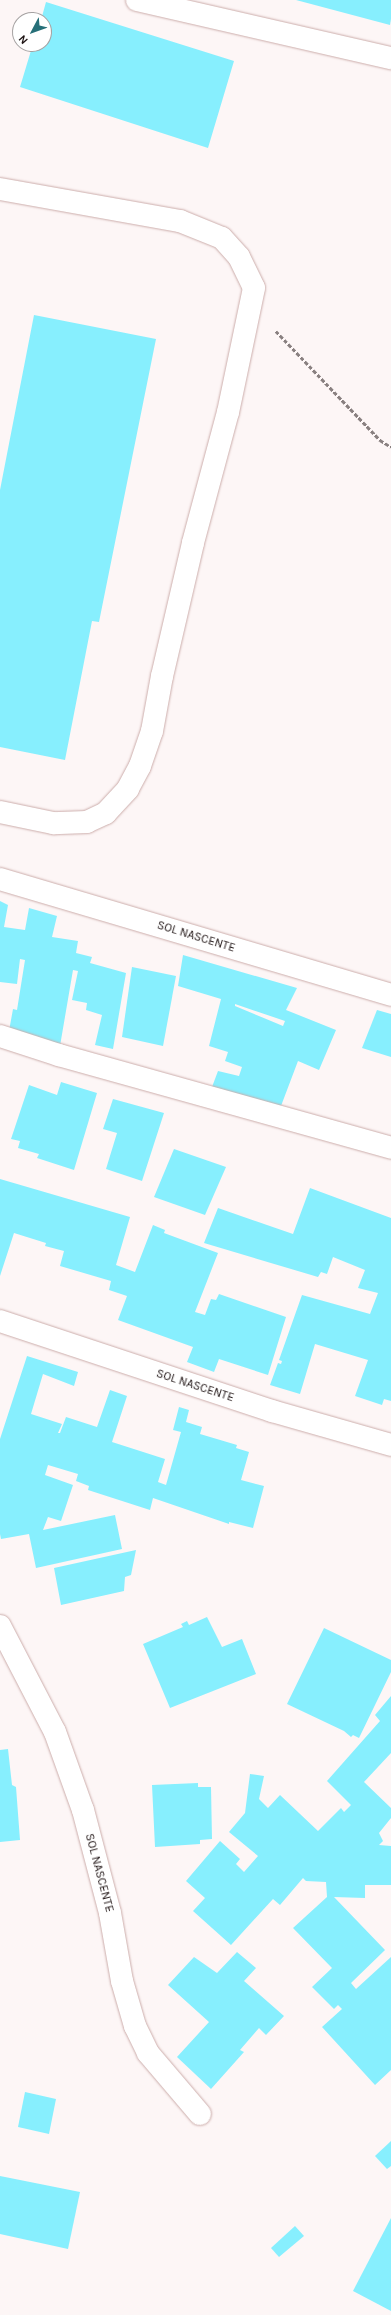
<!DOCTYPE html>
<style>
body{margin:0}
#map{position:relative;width:391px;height:2315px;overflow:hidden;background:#fdf6f6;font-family:Karla,sans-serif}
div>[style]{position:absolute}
.building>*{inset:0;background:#87effe}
.path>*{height:2.5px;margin-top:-1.25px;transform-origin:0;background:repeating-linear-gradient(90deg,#898080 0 4px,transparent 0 6px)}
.roads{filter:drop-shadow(0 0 1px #ccadab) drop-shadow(0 0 1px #ccadab)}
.minor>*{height:22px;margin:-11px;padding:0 11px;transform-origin:11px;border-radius:11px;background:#fff}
span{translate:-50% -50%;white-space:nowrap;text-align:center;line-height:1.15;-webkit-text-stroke:3px #fff;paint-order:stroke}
.street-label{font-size:12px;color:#1f1414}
.north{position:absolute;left:12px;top:12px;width:40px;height:40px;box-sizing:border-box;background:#fff;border:1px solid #a5a1a1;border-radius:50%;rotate:229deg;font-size:11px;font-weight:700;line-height:16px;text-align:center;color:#1f1414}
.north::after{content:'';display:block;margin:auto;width:14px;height:18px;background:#266f78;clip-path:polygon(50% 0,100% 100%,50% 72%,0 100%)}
</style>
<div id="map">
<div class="building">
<div style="clip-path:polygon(296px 0,391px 0,391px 19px,390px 25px)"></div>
<div style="clip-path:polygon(46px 2px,234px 61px,208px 148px,20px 87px,33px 44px,44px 44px,44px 20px,41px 20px)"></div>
<div style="clip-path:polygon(34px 315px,156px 339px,99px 622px,92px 621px,65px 760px,0 747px,0 490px)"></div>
<div style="clip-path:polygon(0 901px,8px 905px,4px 927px,25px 930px,29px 908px,57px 916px,52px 937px,78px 941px,76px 953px,92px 957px,90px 963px,126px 973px,113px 1049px,95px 1045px,102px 1015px,86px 1010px,87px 1003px,72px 1000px,78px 971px,73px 970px,60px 1046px,9px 1031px,13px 1009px,17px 1010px,25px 960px,20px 959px,17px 984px,0 982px)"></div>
<div style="clip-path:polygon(evenodd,183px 955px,297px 988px,286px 1010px,336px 1030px,319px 1070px,298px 1061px,281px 1106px,212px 1087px,218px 1071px,239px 1076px,242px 1067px,225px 1061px,228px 1052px,209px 1046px,221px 999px,178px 986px,183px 955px,235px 1004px,285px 1021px,283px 1026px,235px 1006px,235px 1004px)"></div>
<div style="clip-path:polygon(132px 967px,176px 976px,163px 1046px,122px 1037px)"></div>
<div style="clip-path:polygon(377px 1010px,391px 1014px,391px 1057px,362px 1048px)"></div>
<div style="clip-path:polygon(61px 1082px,97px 1093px,74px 1170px,37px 1158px,39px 1154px,18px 1148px,20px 1141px,11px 1139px,29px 1085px,57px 1095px)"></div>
<div style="clip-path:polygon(113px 1099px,164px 1113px,142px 1181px,106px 1169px,117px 1133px,103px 1129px)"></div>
<div style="clip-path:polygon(174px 1149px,226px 1167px,205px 1215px,154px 1197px)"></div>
<div style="clip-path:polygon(0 1179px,130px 1217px,116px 1265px,135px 1272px,153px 1225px,165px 1230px,164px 1233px,218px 1253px,195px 1312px,205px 1315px,211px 1299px,216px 1300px,219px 1294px,286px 1317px,268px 1375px,219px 1359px,214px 1372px,187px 1362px,193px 1347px,118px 1320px,127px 1296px,109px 1290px,111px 1281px,60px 1266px,64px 1251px,45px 1246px,46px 1243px,14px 1233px,0 1276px)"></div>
<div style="clip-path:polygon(310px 1188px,391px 1218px,391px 1401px,384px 1399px,382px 1405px,355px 1396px,368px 1360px,315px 1344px,300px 1394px,270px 1385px,278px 1363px,281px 1364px,282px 1361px,279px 1360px,302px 1295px,370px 1314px,378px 1293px,358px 1288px,365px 1270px,333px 1257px,327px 1274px,321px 1272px,318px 1277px,204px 1243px,218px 1208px,293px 1234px)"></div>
<div style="clip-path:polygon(27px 1356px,78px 1372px,74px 1386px,43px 1374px,31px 1414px,62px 1424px,58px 1433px,60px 1433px,66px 1417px,97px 1427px,110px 1390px,127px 1396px,112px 1442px,165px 1459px,158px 1482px,166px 1485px,181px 1432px,173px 1430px,179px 1407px,189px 1410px,186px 1422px,202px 1427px,200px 1434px,237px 1445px,236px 1448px,249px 1452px,241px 1480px,264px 1486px,253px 1528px,229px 1522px,229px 1524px,153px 1498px,150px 1510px,88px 1490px,89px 1486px,76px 1481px,78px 1474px,48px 1465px,45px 1475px,73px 1485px,61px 1521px,48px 1517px,43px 1530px,115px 1515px,122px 1549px,36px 1568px,29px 1534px,1px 1539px,0 1534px,0 1439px)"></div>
<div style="clip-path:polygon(136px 1550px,131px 1575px,125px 1577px,124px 1591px,61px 1605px,54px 1568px)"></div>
<div style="clip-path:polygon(207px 1617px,222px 1647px,242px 1639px,256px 1674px,170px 1708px,143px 1644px,183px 1627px,181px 1624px,187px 1621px,189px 1625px)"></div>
<div style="clip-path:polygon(324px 1628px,391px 1660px,391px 1672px,359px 1738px,353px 1735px,351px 1737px,344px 1731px,287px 1704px)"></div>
<div style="clip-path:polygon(391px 1696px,391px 1753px,364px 1782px,391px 1808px,391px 1818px,379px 1833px,383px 1841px,379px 1845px,391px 1846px,391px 1885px,365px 1885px,365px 1898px,334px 1897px,385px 1950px,351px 1983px,356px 1989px,391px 1957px,391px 2070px,375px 2085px,322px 2027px,342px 2009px,338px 2005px,334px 2009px,312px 1987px,332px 1968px,293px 1928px,327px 1897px,326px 1882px,306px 1881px,303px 1878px,280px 1905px,273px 1899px,231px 1945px,193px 1911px,205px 1898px,186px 1881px,220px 1841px,240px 1859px,236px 1864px,244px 1872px,258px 1856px,229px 1832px,245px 1813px,250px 1774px,264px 1776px,259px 1799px,268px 1808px,280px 1795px,318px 1831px,341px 1808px,344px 1812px,351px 1805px,327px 1781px,380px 1721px,375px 1715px)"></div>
<div style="clip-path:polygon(8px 1749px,12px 1785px,16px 1787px,20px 1840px,0 1842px,0 1750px)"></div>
<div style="clip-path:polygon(198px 1783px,198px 1787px,211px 1787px,212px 1839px,200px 1840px,200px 1844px,155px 1847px,152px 1785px)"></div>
<div style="clip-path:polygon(237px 1952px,256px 1968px,244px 1981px,284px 2016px,266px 2035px,259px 2028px,240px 2050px,244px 2052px,211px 2089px,177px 2057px,209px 2022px,168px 1985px,194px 1957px,217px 1973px)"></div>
<div style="clip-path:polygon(25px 2092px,56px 2099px,49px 2134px,18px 2127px)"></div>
<div style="clip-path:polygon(391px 2141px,391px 2166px,387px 2169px,375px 2156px)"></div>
<div style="clip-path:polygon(0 2176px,80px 2192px,68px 2249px,0 2234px)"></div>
<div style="clip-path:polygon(391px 2218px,391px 2311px,353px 2291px)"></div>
<div style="clip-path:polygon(295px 2226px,304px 2236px,279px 2257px,271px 2248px)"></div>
</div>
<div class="path">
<div style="left:276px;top:331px;width:151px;rotate:46.3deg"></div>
<div style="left:380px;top:440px;width:13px;rotate:32deg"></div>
</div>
<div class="roads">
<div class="minor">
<div style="left:137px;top:0;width:261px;rotate:12.9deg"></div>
<div style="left:0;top:189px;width:183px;rotate:10.1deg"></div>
<div style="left:180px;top:221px;width:45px;rotate:22deg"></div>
<div style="left:222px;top:238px;width:25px;rotate:48deg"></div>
<div style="left:239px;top:257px;width:34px;rotate:64deg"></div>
<div style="left:254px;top:288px;width:127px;rotate:101.8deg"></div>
<div style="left:228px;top:412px;width:136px;rotate:105deg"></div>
<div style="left:193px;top:543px;width:137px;rotate:103.1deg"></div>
<div style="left:162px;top:676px;width:56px;rotate:100.3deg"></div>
<div style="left:152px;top:731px;width:37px;rotate:109deg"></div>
<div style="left:140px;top:766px;width:26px;rotate:118deg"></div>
<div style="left:128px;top:789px;width:33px;rotate:133deg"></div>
<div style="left:106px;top:813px;width:21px;rotate:155deg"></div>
<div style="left:87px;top:822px;width:34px;rotate:178deg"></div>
<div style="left:53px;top:823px;width:54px;rotate:-168.3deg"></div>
<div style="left:0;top:879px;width:408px;rotate:16.5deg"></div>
<div style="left:0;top:1036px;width:62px;rotate:17.9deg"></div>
<div style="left:59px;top:1055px;width:345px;rotate:15.6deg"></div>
<div style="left:0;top:1321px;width:287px;rotate:18.3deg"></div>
<div style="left:272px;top:1411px;width:124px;rotate:15.9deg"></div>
<div style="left:0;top:1626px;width:119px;rotate:62.6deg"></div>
<div style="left:55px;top:1732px;width:83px;rotate:70.3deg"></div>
<div style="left:83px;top:1810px;width:106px;rotate:75.3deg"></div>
<div style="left:110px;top:1913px;width:69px;rotate:80deg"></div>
<div style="left:122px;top:1981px;width:47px;rotate:73.9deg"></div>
<div style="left:135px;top:2026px;width:30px;rotate:64deg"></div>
<div style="left:148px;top:2053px;width:80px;rotate:49.6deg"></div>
</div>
</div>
<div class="street-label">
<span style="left:196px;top:937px;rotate:17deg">SOL NASCENTE</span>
<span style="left:195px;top:1386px;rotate:18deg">SOL NASCENTE</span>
<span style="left:99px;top:1873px;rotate:75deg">SOL NASCENTE</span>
</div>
<div class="north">N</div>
</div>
